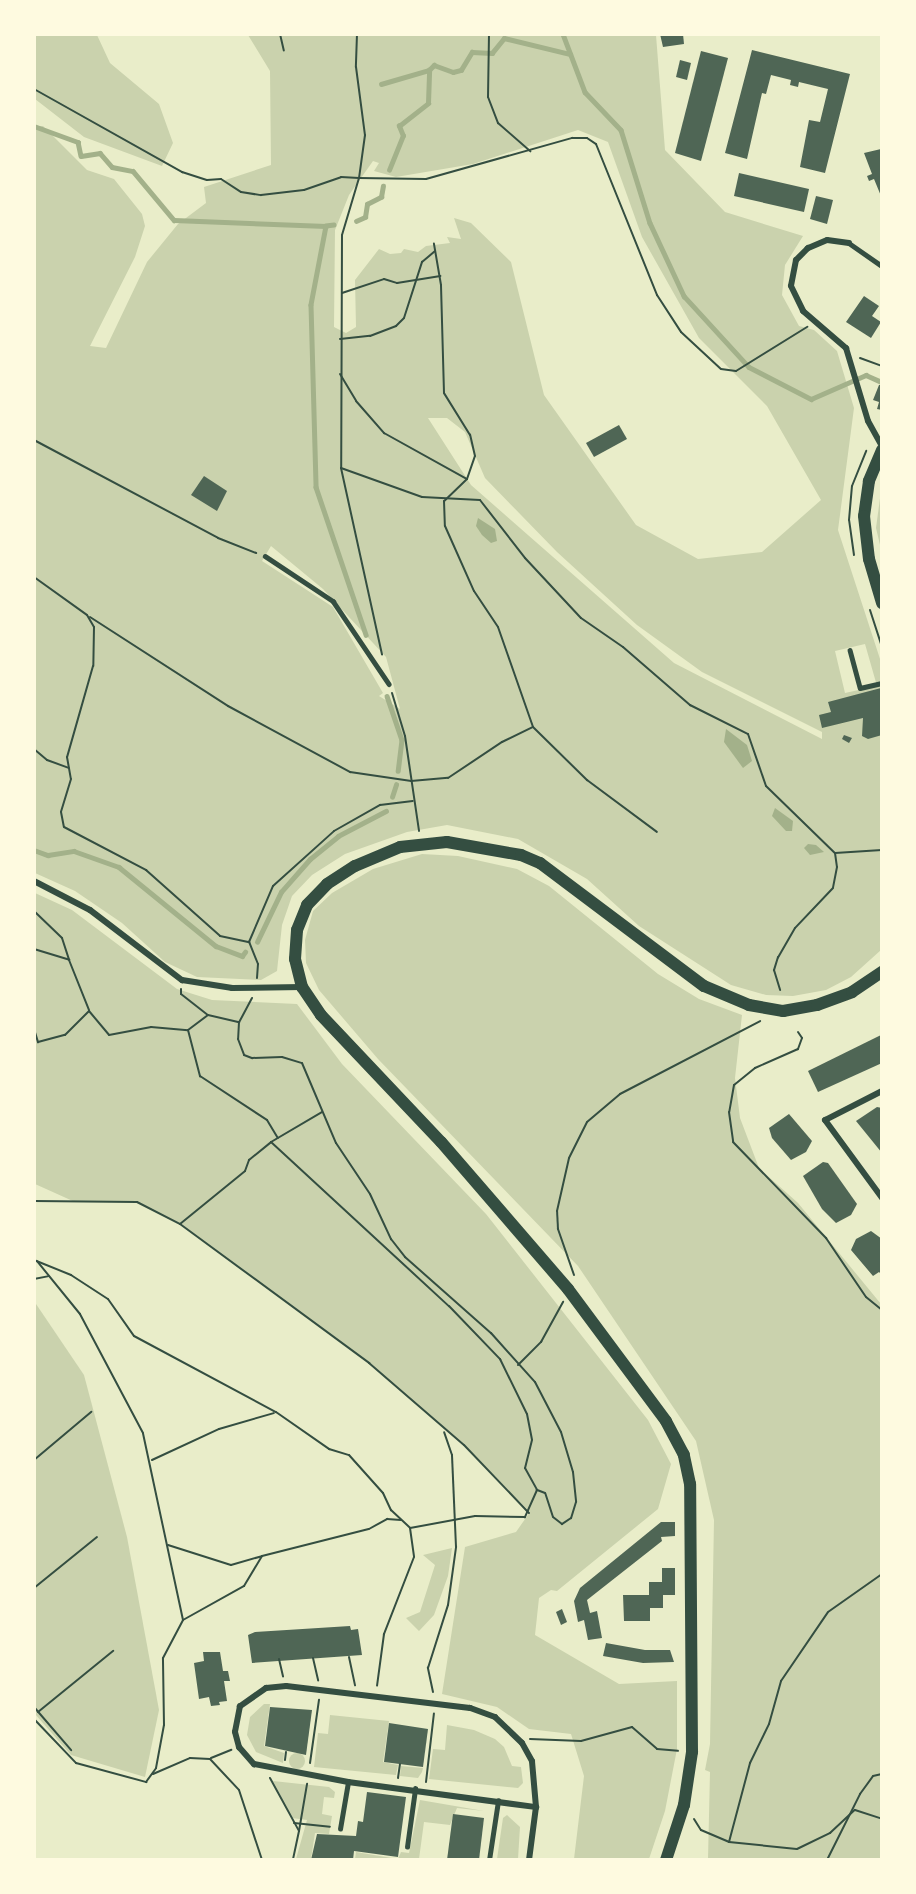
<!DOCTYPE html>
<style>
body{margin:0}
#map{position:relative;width:916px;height:1894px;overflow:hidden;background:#e9edc9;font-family:Overpass,sans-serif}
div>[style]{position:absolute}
.green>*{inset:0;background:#cad2ad}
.round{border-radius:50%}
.water>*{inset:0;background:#a3b18a}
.stream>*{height:4.5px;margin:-2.25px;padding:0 2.25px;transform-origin:2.25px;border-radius:2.25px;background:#a3b18a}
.building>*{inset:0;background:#4f6655}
.path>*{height:2px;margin:-1px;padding:0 1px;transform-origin:1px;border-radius:1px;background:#344e41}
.service>*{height:4.5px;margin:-2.25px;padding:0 2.25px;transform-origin:2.25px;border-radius:2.25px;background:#344e41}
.minor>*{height:6px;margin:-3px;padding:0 3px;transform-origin:3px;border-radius:3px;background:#344e41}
.secondary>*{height:12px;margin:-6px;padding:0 6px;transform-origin:6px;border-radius:6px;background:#344e41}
span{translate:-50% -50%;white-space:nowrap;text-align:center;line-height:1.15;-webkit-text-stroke:4.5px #fefae0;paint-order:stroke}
.frame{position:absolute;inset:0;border:36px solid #fefae0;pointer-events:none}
</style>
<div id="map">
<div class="green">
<div style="clip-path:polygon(34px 35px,97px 35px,110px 63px,159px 104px,173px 143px,162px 166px,84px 137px,35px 99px)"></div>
<div style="clip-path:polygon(evenodd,248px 35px,656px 35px,665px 150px,725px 212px,803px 236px,785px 265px,782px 295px,799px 326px,814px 330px,837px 351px,854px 408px,838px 530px,881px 662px,881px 950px,851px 977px,826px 990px,793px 996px,766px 995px,731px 985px,639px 926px,587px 879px,518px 839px,447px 825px,407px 832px,345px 854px,312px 875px,292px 896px,282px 925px,277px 971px,261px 980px,197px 977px,165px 962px,122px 923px,75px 891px,35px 873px,35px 127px,43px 126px,87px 170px,114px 179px,142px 214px,145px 226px,135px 257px,90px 346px,106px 348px,147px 262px,178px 224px,206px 203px,204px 187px,271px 165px,270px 71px,248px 35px,578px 130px,608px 142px,642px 237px,699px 338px,767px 406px,821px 500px,762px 552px,698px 559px,636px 525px,544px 395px,511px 262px,471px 223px,454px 218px,461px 239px,447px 237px,450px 243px,426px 246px,418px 252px,404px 249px,401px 253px,390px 254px,379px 249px,355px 280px,356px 327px,346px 333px,334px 327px,335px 230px,349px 195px,373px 161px,379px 163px,374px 171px,396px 177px,473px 164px,578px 130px,248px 35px,428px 418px,447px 418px,465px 432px,485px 478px,557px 552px,637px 625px,702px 672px,822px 732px,822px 739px,674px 663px,471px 485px,428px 418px,248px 35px,271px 546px,323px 589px,386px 657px,400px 709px,379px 696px,383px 693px,333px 607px,262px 561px,271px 546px,248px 35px,865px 644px,877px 686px,845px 693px,835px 651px,865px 644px)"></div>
<div style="clip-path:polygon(881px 491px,881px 549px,876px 528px)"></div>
<div style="clip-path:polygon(422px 854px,458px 856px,517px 869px,549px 886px,658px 974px,699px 999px,742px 1015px,735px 1078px,740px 1118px,759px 1168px,798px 1203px,881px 1304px,881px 1859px,708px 1859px,710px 1772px,705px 1770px,710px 1744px,714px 1520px,696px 1441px,578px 1266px,378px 1059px,319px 990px,306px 963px,305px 940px,313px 911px,332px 893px,373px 869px)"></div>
<div style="clip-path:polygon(35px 893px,72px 910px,177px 989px,212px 1000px,297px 1004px,342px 1064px,486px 1214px,648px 1420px,671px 1464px,658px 1509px,557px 1591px,551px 1590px,539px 1598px,535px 1635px,619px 1684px,677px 1681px,677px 1749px,665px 1811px,649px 1859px,574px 1859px,584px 1776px,571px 1734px,529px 1729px,497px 1707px,442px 1694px,465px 1547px,516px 1532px,530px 1512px,464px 1445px,369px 1363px,180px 1224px,137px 1202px,75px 1202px,35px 1184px)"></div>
<div style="clip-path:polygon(34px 1301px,84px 1375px,127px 1537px,159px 1710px,145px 1777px,71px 1755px,35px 1714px)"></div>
<div style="clip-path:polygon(452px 1548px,448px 1576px,434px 1615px,419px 1631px,406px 1618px,420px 1612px,435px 1565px,423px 1555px)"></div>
<div style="clip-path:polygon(264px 1704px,270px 1704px,264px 1746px,284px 1753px,283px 1763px,256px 1752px,247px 1735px,250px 1717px)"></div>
<div style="clip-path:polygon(330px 1715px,389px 1721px,383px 1762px,398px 1765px,396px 1775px,314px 1767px,318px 1733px,328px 1734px)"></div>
<div style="clip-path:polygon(447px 1725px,474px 1730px,495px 1739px,504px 1747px,512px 1766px,521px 1767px,523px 1783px,518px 1788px,429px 1779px,433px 1749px,445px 1750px)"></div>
<div class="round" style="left:289px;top:1753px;width:16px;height:16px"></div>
<div style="clip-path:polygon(401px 1766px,423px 1768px,422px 1772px,418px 1778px,400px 1776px)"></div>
<div style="clip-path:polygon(273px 1781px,329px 1787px,335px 1792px,334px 1798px,324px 1797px,322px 1814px,332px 1816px,329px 1834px,315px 1833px,311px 1859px,296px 1859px,307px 1820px,292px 1818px)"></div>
<div style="clip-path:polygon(420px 1800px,484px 1811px,457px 1808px,450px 1825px,424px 1822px,419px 1859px,355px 1859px,356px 1852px,398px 1859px,401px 1852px,409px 1853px)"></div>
<div style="clip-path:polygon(507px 1815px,520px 1827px,518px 1859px,497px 1859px,503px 1818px)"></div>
</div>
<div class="water">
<div style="clip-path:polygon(478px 518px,495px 529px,497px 541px,491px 543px,482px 535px,476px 526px)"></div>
<div style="clip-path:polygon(726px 729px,747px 745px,752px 761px,743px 768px,724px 742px)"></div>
<div style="clip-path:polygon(775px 808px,793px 821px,792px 831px,786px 831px,772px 816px)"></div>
<div style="clip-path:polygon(808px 844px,816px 845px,824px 852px,810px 855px,804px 848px)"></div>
</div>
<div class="stream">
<div style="left:563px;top:34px;width:62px;rotate:69.2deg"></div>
<div style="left:585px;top:92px;width:52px;rotate:46.5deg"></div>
<div style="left:621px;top:130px;width:97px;rotate:72.7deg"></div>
<div style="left:650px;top:223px;width:81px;rotate:65deg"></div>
<div style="left:684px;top:296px;width:96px;rotate:47.5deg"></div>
<div style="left:749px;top:367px;width:70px;rotate:27.3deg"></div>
<div style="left:811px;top:399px;width:60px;rotate:-23.6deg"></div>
<div style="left:866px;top:375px;width:17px;rotate:24deg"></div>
<div style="left:381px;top:84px;width:50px;rotate:-16.3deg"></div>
<div style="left:34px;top:126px;width:47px;rotate:20deg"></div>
<div style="left:78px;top:142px;width:14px;rotate:78deg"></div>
<div style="left:81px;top:156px;width:19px;rotate:-9deg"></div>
<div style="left:100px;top:153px;width:18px;rotate:49deg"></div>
<div style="left:112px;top:167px;width:21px;rotate:11deg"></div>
<div style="left:133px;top:171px;width:64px;rotate:50.1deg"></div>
<div style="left:174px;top:220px;width:152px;rotate:2.3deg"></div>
<div style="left:389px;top:170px;width:37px;rotate:-68deg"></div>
<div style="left:403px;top:136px;width:11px;rotate:-112deg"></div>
<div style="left:399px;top:126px;width:37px;rotate:-38deg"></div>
<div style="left:428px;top:103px;width:33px;rotate:-88deg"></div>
<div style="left:429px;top:70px;width:7px;rotate:-45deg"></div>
<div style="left:434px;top:65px;width:20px;rotate:20deg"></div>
<div style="left:453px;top:72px;width:8px;rotate:-14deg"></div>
<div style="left:461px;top:70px;width:21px;rotate:-59deg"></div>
<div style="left:472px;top:52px;width:20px;rotate:3deg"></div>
<div style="left:492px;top:53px;width:19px;rotate:-51deg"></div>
<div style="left:504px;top:38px;width:68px;rotate:13.6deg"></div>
<div style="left:356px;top:221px;width:10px;rotate:-24deg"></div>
<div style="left:365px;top:217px;width:13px;rotate:-81deg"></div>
<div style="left:367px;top:204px;width:16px;rotate:-27deg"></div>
<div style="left:381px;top:197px;width:11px;rotate:-80deg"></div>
<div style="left:334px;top:225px;width:8px;rotate:173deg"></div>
<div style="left:326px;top:226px;width:80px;rotate:100.8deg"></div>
<div style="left:311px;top:305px;width:182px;rotate:88.4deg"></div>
<div style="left:316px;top:487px;width:156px;rotate:71.3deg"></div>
<div style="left:387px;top:696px;width:46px;rotate:71.2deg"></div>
<div style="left:402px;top:740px;width:31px;rotate:97deg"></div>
<div style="left:392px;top:797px;width:13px;rotate:-72deg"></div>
<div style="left:34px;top:850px;width:15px;rotate:20deg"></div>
<div style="left:48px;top:855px;width:26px;rotate:-9deg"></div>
<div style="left:74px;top:851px;width:48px;rotate:19.6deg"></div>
<div style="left:119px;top:867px;width:125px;rotate:39.2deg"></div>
<div style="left:216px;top:946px;width:28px;rotate:21deg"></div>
<div style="left:242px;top:956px;width:5px;rotate:-53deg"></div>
<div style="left:257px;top:942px;width:55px;rotate:-64.4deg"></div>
<div style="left:281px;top:892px;width:44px;rotate:-48.7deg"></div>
<div style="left:310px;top:859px;width:36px;rotate:-39deg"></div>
<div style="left:338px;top:836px;width:54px;rotate:-27.5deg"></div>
</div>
<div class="building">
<div style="clip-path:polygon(660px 34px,683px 34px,684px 44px,663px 47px)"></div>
<div style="clip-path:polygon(752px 50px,850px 74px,825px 173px,800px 167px,809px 120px,820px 122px,828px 89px,799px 82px,798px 87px,790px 85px,791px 80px,771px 75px,766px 94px,762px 93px,747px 159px,725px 153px)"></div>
<div style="clip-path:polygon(701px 51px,728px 58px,701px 161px,675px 153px)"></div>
<div style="clip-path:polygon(680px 60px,691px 63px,687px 80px,676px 77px)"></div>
<div style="clip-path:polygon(881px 142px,881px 196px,874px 179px,869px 181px,867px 176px,872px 174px,864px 153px,881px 149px)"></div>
<div style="clip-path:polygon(739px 173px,809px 189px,804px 212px,734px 196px)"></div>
<div style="clip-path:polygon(816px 196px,833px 200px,827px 224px,810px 219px)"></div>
<div style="clip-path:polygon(864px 296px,879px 306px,872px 316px,881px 322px,871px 338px,846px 322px)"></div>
<div style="clip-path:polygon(879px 385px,882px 385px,882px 410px,877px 409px,879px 402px,873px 400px)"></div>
<div style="clip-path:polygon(619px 425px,627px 439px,594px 457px,586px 443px)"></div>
<div style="clip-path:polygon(204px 476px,227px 491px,217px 511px,191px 495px)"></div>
<div style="clip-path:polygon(881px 688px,882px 735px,868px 739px,862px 736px,863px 718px,822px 728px,819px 715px,831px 712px,828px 702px)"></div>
<div style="clip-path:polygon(844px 735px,852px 738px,849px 743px,842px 739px)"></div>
<div style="clip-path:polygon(881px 1035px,882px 1063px,818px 1092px,808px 1071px)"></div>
<div style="clip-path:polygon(877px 1107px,882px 1108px,882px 1153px,856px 1121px)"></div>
<div style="clip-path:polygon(789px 1114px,812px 1141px,806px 1152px,791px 1160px,772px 1138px,769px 1128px)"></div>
<div style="clip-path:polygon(823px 1162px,828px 1163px,857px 1204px,851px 1215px,836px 1223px,822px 1209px,803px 1176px)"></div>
<div style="clip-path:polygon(871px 1231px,882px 1239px,882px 1275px,879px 1272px,873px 1276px,851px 1250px,856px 1239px)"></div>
<div style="clip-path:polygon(661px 1522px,675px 1522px,675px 1536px,661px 1537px,662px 1541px,587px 1600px,590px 1613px,597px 1611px,602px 1638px,588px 1640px,584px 1620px,578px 1622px,574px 1601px,580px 1588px)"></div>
<div style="clip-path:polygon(662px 1568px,675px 1568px,675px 1595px,663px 1595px,663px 1608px,650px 1608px,650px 1621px,624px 1621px,623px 1595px,649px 1595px,649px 1582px,662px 1582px)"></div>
<div style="clip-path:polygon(562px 1609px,567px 1622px,561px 1625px,556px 1612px)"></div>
<div style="clip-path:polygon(350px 1626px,351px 1630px,358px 1629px,362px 1655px,252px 1663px,248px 1635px,255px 1632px)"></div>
<div style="clip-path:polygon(606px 1643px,645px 1650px,670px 1650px,674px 1662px,643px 1663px,603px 1656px)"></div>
<div style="clip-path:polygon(203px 1652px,220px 1652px,223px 1671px,228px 1671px,230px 1681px,224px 1681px,227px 1701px,219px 1702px,220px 1705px,211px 1706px,209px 1697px,199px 1699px,194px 1663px,204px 1661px)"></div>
<div style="clip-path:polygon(270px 1707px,312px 1710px,306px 1755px,265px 1746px)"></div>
<div style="clip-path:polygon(389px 1723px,428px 1729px,423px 1767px,384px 1762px)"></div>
<div style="clip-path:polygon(367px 1792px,406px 1797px,398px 1857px,354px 1851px,353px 1860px,311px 1860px,317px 1834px,356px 1836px,358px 1821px,363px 1822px)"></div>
<div style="clip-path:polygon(453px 1814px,484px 1818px,479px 1860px,447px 1860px)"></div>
</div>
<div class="path">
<div style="left:280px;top:34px;width:17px;rotate:77deg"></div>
<div style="left:357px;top:34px;width:33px;rotate:92deg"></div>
<div style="left:356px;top:67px;width:69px;rotate:82.5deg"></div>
<div style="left:365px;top:135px;width:43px;rotate:97.9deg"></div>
<div style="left:359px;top:178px;width:67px;rotate:0.9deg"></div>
<div style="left:426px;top:179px;width:152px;rotate:-15.7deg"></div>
<div style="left:572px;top:138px;width:15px"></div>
<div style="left:587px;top:138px;width:11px;rotate:34deg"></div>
<div style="left:596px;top:144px;width:163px;rotate:68deg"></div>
<div style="left:657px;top:295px;width:44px;rotate:57deg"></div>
<div style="left:681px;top:332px;width:54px;rotate:42.8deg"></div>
<div style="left:721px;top:369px;width:15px;rotate:8deg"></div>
<div style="left:736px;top:371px;width:84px;rotate:-31.8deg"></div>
<div style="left:489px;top:34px;width:63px;rotate:90.9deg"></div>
<div style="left:488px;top:97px;width:28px;rotate:69deg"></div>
<div style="left:498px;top:123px;width:43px;rotate:41.2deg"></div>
<div style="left:34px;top:89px;width:170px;rotate:29.3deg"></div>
<div style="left:182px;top:172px;width:26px;rotate:18deg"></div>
<div style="left:207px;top:180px;width:14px;rotate:-4deg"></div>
<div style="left:221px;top:179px;width:24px;rotate:33deg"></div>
<div style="left:241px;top:192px;width:20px;rotate:9deg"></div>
<div style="left:261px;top:195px;width:43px;rotate:-6.6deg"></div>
<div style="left:304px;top:190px;width:39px;rotate:-19deg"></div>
<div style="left:341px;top:177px;width:18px;rotate:3deg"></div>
<div style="left:359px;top:178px;width:59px;rotate:106.6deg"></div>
<div style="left:342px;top:235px;width:233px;rotate:90.2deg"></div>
<div style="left:341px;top:468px;width:191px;rotate:77.6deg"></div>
<div style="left:342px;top:293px;width:44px;rotate:-18.4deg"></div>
<div style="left:384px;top:279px;width:14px;rotate:17deg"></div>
<div style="left:397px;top:283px;width:44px;rotate:-9.2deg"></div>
<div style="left:340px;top:339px;width:30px;rotate:-6deg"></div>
<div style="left:370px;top:336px;width:28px;rotate:-21deg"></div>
<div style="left:396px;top:326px;width:11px;rotate:-45deg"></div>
<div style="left:404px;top:318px;width:59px;rotate:-72.2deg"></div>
<div style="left:422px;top:262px;width:17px;rotate:-40deg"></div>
<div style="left:860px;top:358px;width:23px;rotate:20deg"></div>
<div style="left:340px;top:374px;width:31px;rotate:59deg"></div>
<div style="left:356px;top:401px;width:43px;rotate:48.8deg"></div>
<div style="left:384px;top:433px;width:95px;rotate:29deg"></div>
<div style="left:467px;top:479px;width:24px;rotate:-71deg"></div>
<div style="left:475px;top:456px;width:22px;rotate:-103deg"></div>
<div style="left:470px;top:435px;width:49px;rotate:-121.8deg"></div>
<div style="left:444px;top:393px;width:108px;rotate:-91.6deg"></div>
<div style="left:441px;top:285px;width:42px;rotate:-99.7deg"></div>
<div style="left:34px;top:440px;width:208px;rotate:28deg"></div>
<div style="left:218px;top:538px;width:41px;rotate:21.5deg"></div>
<div style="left:341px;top:468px;width:86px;rotate:19.7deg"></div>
<div style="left:422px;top:497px;width:58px;rotate:3deg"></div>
<div style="left:480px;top:500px;width:73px;rotate:52.2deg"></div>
<div style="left:525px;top:558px;width:82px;rotate:47deg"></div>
<div style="left:581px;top:618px;width:51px;rotate:34.6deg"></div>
<div style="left:623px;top:647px;width:89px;rotate:40.9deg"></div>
<div style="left:690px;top:705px;width:65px;rotate:26.6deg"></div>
<div style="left:748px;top:734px;width:55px;rotate:70.9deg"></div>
<div style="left:766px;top:786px;width:96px;rotate:44.2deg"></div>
<div style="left:835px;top:853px;width:14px;rotate:82deg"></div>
<div style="left:837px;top:867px;width:21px;rotate:101deg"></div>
<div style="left:833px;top:888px;width:55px;rotate:133.5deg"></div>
<div style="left:795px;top:928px;width:34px;rotate:120deg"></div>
<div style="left:778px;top:957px;width:14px;rotate:107deg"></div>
<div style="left:774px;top:970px;width:21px;rotate:73deg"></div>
<div style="left:467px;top:479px;width:32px;rotate:136deg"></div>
<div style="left:444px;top:501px;width:25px;rotate:88deg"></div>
<div style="left:445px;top:526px;width:71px;rotate:66deg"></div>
<div style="left:474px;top:591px;width:43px;rotate:56.3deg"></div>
<div style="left:498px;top:627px;width:106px;rotate:70.7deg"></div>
<div style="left:533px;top:727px;width:76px;rotate:44.5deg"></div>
<div style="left:587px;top:780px;width:87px;rotate:36.6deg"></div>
<div style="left:854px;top:555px;width:35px;rotate:-98deg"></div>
<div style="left:849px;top:520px;width:34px;rotate:-85deg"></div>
<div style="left:852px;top:486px;width:38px;rotate:-68deg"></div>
<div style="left:34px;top:577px;width:65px;rotate:35.6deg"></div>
<div style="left:87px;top:615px;width:14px;rotate:60deg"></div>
<div style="left:94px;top:627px;width:39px;rotate:91deg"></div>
<div style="left:93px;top:666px;width:95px;rotate:105.9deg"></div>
<div style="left:67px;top:757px;width:22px;rotate:80deg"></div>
<div style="left:71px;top:779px;width:34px;rotate:107deg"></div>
<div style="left:61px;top:812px;width:15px;rotate:79deg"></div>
<div style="left:64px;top:827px;width:93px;rotate:27.7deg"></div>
<div style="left:146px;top:870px;width:99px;rotate:41.7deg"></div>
<div style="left:220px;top:936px;width:30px;rotate:12deg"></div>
<div style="left:870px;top:610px;width:38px;rotate:72deg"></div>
<div style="left:90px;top:617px;width:164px;rotate:32.8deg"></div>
<div style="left:228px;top:706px;width:139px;rotate:28.4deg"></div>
<div style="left:350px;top:772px;width:62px;rotate:8.4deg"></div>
<div style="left:411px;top:781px;width:37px;rotate:-5deg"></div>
<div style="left:448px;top:778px;width:65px;rotate:-33.7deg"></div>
<div style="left:502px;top:742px;width:34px;rotate:-26deg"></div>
<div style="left:392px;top:693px;width:45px;rotate:73.2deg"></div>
<div style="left:405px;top:736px;width:96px;rotate:81.6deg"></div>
<div style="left:34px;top:749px;width:17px;rotate:40deg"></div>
<div style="left:47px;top:760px;width:23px;rotate:20deg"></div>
<div style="left:835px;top:853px;width:47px;rotate:-3.7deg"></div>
<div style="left:34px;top:911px;width:39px;rotate:44deg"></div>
<div style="left:62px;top:938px;width:23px;rotate:72deg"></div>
<div style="left:34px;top:949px;width:37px;rotate:17deg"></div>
<div style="left:69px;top:960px;width:54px;rotate:68.2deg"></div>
<div style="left:257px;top:978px;width:14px;rotate:-86deg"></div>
<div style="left:258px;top:964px;width:24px;rotate:-112deg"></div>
<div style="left:249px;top:942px;width:61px;rotate:-66.8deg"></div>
<div style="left:273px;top:886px;width:82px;rotate:-42deg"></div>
<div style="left:334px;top:831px;width:53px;rotate:-29.5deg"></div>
<div style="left:380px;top:805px;width:33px;rotate:-7deg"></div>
<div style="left:181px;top:989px;width:5px;rotate:90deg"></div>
<div style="left:181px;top:994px;width:34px;rotate:38deg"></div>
<div style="left:208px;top:1015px;width:32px;rotate:13deg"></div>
<div style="left:252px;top:998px;width:27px;rotate:118deg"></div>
<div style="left:239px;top:1022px;width:17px;rotate:93deg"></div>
<div style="left:238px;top:1039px;width:17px;rotate:69deg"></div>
<div style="left:244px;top:1055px;width:9px;rotate:21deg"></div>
<div style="left:252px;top:1058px;width:30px;rotate:-2deg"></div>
<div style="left:282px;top:1057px;width:21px;rotate:17deg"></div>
<div style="left:302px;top:1063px;width:87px;rotate:67deg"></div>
<div style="left:336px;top:1143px;width:61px;rotate:56.3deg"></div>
<div style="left:370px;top:1194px;width:50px;rotate:65deg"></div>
<div style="left:391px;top:1239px;width:23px;rotate:52deg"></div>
<div style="left:405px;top:1257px;width:115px;rotate:41.5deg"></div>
<div style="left:491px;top:1333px;width:66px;rotate:48.1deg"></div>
<div style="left:535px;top:1382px;width:56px;rotate:62.5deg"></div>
<div style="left:561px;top:1432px;width:42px;rotate:73.3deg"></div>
<div style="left:573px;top:1472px;width:30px;rotate:84deg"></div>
<div style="left:576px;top:1502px;width:17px;rotate:107deg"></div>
<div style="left:571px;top:1518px;width:11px;rotate:146deg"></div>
<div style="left:562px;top:1524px;width:11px;rotate:-142deg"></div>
<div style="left:553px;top:1517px;width:25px;rotate:-108deg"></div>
<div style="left:545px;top:1493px;width:9px;rotate:-159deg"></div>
<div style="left:537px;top:1490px;width:30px;rotate:114deg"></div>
<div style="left:525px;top:1517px;width:50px;rotate:-178.9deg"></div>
<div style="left:475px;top:1516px;width:66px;rotate:169.5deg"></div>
<div style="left:208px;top:1015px;width:25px;rotate:143deg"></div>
<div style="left:188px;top:1030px;width:48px;rotate:75.4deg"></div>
<div style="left:200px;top:1076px;width:80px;rotate:33.3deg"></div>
<div style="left:267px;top:1120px;width:21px;rotate:59deg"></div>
<div style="left:34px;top:1029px;width:14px;rotate:73deg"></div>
<div style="left:38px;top:1042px;width:28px;rotate:-15deg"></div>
<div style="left:65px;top:1035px;width:34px;rotate:-45deg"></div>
<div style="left:89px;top:1011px;width:31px;rotate:50deg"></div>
<div style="left:109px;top:1035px;width:43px;rotate:-10.8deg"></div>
<div style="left:151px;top:1027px;width:37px;rotate:5deg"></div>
<div style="left:798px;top:1032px;width:7px;rotate:56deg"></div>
<div style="left:802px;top:1038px;width:12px;rotate:110deg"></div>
<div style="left:798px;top:1049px;width:47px;rotate:156.2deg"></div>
<div style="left:755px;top:1068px;width:27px;rotate:141deg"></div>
<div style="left:734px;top:1085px;width:27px;rotate:100deg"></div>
<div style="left:729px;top:1112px;width:30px;rotate:82deg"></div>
<div style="left:733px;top:1142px;width:134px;rotate:45.9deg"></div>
<div style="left:826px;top:1238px;width:71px;rotate:55.9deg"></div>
<div style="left:866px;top:1297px;width:21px;rotate:39deg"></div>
<div style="left:271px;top:1142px;width:242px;rotate:42.7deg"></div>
<div style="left:449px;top:1306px;width:74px;rotate:46.1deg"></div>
<div style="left:500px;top:1359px;width:61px;rotate:63.9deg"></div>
<div style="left:527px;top:1414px;width:26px;rotate:79deg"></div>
<div style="left:532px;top:1440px;width:29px;rotate:104deg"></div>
<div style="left:525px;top:1468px;width:25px;rotate:61deg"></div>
<div style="left:34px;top:1201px;width:103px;rotate:0.6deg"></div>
<div style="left:137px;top:1202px;width:48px;rotate:27.1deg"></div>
<div style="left:180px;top:1224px;width:235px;rotate:36.3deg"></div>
<div style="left:369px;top:1363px;width:125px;rotate:40.8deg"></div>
<div style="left:464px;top:1445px;width:94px;rotate:46.3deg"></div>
<div style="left:180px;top:1224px;width:84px;rotate:-39.2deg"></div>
<div style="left:245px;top:1171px;width:12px;rotate:-70deg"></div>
<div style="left:249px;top:1160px;width:28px;rotate:-39deg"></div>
<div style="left:271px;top:1142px;width:59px;rotate:-30.5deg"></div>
<div style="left:34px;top:1260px;width:40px;rotate:22deg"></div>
<div style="left:71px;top:1275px;width:44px;rotate:33deg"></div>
<div style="left:108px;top:1299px;width:45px;rotate:54.9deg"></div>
<div style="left:134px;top:1336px;width:161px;rotate:28.2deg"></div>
<div style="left:276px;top:1412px;width:65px;rotate:34.9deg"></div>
<div style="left:329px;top:1449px;width:21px;rotate:17deg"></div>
<div style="left:349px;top:1455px;width:51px;rotate:48.2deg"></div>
<div style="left:383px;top:1493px;width:19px;rotate:65deg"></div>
<div style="left:391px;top:1510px;width:26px;rotate:43deg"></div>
<div style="left:410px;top:1528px;width:29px;rotate:82deg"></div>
<div style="left:414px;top:1557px;width:83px;rotate:111.3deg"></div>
<div style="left:384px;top:1634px;width:52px;rotate:97.7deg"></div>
<div style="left:574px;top:1275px;width:49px;rotate:-109.2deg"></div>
<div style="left:558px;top:1229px;width:18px;rotate:-93deg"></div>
<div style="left:557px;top:1211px;width:54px;rotate:-77.2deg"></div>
<div style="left:569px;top:1158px;width:40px;rotate:-63.4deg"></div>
<div style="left:587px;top:1122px;width:43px;rotate:-40.3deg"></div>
<div style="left:620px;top:1094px;width:158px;rotate:-27.5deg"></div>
<div style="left:34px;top:1279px;width:15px;rotate:-11deg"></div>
<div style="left:518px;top:1365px;width:33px;rotate:-45deg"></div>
<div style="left:541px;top:1342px;width:46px;rotate:-61.2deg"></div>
<div style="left:34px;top:1460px;width:75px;rotate:-40.1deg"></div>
<div style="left:152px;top:1460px;width:74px;rotate:-24.8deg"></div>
<div style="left:219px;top:1429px;width:57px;rotate:-16.2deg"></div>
<div style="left:168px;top:1545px;width:66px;rotate:17.6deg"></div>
<div style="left:231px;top:1565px;width:32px;rotate:-16deg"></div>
<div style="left:34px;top:1588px;width:81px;rotate:-39deg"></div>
<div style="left:183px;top:1620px;width:70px;rotate:-29.1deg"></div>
<div style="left:244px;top:1586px;width:35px;rotate:-59deg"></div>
<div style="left:262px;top:1556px;width:110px;rotate:-14.2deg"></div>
<div style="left:369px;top:1529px;width:21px;rotate:-29deg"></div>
<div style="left:387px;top:1519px;width:14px;rotate:4deg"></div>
<div style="left:349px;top:1657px;width:29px;rotate:78deg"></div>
<div style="left:313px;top:1658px;width:23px;rotate:77deg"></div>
<div style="left:279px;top:1659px;width:18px;rotate:77deg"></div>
<div style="left:433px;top:1692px;width:25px;rotate:-102deg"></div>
<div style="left:428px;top:1668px;width:66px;rotate:-72.4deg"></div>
<div style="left:448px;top:1605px;width:59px;rotate:-82.1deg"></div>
<div style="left:456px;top:1547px;width:92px;rotate:-92.5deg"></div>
<div style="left:452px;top:1455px;width:24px;rotate:-109deg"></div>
<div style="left:34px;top:1707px;width:57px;rotate:49.3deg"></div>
<div style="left:38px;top:1712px;width:97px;rotate:-39.1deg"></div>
<div style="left:34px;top:1719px;width:61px;rotate:46.3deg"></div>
<div style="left:76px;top:1763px;width:73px;rotate:15.2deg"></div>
<div style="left:146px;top:1782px;width:17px;rotate:-54deg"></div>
<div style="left:156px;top:1768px;width:44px;rotate:-79.5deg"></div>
<div style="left:164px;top:1725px;width:67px;rotate:-90.9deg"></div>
<div style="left:163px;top:1658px;width:43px;rotate:-62.2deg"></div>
<div style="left:183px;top:1620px;width:191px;rotate:-102.1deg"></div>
<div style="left:143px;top:1433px;width:135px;rotate:-117.9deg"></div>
<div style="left:80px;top:1314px;width:68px;rotate:-129.1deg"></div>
<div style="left:530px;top:1739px;width:51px;rotate:2.2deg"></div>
<div style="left:581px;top:1741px;width:53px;rotate:-15.4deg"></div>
<div style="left:632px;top:1727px;width:33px;rotate:41deg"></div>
<div style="left:657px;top:1749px;width:21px;rotate:5deg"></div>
<div style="left:211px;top:1758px;width:22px;rotate:-22deg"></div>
<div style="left:285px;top:1760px;width:8px;rotate:-83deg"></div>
<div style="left:310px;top:1763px;width:64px;rotate:-81.9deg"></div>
<div style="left:153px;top:1774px;width:40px;rotate:-23.4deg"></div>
<div style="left:190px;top:1758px;width:20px;rotate:3deg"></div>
<div style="left:210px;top:1759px;width:42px;rotate:46.9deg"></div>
<div style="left:239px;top:1790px;width:74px;rotate:71.8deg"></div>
<div style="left:270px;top:1778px;width:60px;rotate:61.3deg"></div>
<div style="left:299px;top:1831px;width:30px;rotate:102deg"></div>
<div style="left:398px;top:1778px;width:14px;rotate:-82deg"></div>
<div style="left:426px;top:1782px;width:69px;rotate:-83.4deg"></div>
<div style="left:694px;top:1819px;width:13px;rotate:58deg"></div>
<div style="left:701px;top:1830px;width:30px;rotate:23deg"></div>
<div style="left:729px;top:1842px;width:68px;rotate:5.9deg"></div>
<div style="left:797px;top:1849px;width:37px;rotate:-26deg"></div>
<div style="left:830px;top:1833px;width:34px;rotate:-43deg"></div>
<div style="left:855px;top:1810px;width:28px;rotate:18deg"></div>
<div style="left:294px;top:1823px;width:36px;rotate:6deg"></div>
<div style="left:299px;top:1831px;width:48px;rotate:-80.3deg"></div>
<div style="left:729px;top:1842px;width:82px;rotate:-75.1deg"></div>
<div style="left:750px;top:1763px;width:43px;rotate:-64deg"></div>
<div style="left:769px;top:1724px;width:45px;rotate:-74.4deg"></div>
<div style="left:781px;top:1681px;width:83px;rotate:-55.7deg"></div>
<div style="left:828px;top:1612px;width:66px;rotate:-35.1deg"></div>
<div style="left:827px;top:1860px;width:74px;rotate:-63.4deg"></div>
<div style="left:860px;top:1794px;width:22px;rotate:-54deg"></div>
<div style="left:873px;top:1776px;width:9px;rotate:-13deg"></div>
</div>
<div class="service">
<div style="left:849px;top:243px;width:40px;rotate:34.9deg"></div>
<div style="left:265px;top:556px;width:82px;rotate:33.5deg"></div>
<div style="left:333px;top:601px;width:100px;rotate:56deg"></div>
<div style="left:850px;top:650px;width:39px;rotate:75deg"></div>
<div style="left:860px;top:688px;width:23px;rotate:-13deg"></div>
<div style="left:340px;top:1829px;width:48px;rotate:-80.3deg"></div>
<div style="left:407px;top:1847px;width:59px;rotate:-82.1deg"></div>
<div style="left:489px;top:1860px;width:60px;rotate:-81.3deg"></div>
</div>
<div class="minor">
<div style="left:849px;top:243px;width:22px;rotate:-172deg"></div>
<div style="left:827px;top:240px;width:21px;rotate:157deg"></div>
<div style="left:808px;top:248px;width:17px;rotate:135deg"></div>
<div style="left:796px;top:260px;width:26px;rotate:101deg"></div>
<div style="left:791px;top:286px;width:28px;rotate:64deg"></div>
<div style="left:803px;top:311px;width:57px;rotate:40.7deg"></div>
<div style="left:846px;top:348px;width:76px;rotate:73.2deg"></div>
<div style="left:868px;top:421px;width:29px;rotate:61deg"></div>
<div style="left:34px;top:881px;width:63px;rotate:27.4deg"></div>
<div style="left:90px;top:910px;width:116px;rotate:37.3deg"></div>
<div style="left:182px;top:980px;width:51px;rotate:9.1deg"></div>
<div style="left:232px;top:988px;width:70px;rotate:-0.8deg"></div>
<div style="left:882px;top:1091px;width:64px;rotate:153deg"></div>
<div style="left:825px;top:1120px;width:97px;rotate:53.8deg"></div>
<div style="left:529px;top:1860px;width:53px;rotate:-82.5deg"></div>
<div style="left:536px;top:1807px;width:46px;rotate:-95deg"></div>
<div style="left:532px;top:1761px;width:21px;rotate:-119deg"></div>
<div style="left:522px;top:1743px;width:37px;rotate:-136deg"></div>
<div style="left:495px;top:1717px;width:27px;rotate:-160deg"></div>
<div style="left:470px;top:1708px;width:185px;rotate:-173.2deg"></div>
<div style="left:286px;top:1686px;width:20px;rotate:174deg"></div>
<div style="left:266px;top:1688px;width:32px;rotate:145deg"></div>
<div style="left:240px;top:1706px;width:26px;rotate:101deg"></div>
<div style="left:235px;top:1732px;width:16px;rotate:75deg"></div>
<div style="left:239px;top:1747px;width:23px;rotate:49deg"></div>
<div style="left:254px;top:1764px;width:96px;rotate:10.8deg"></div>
<div style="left:348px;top:1782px;width:190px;rotate:7.6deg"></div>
</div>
<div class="secondary">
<div style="left:882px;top:450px;width:34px;rotate:113deg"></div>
<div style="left:869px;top:481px;width:35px;rotate:98deg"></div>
<div style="left:864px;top:516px;width:43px;rotate:83.4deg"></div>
<div style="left:869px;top:559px;width:46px;rotate:73.5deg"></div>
<div style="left:666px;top:1860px;width:58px;rotate:-71.9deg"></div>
<div style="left:684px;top:1805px;width:54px;rotate:-81.4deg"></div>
<div style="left:692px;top:1752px;width:268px;rotate:-90.4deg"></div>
<div style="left:690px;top:1484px;width:30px;rotate:-102deg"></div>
<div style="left:684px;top:1455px;width:38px;rotate:-118deg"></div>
<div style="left:666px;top:1421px;width:164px;rotate:-126.6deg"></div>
<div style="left:568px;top:1289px;width:194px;rotate:-130.8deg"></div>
<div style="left:441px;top:1142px;width:175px;rotate:-133.4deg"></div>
<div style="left:321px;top:1015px;width:34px;rotate:-124deg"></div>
<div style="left:302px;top:987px;width:29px;rotate:-104deg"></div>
<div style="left:295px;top:959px;width:29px;rotate:-86deg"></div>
<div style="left:297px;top:930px;width:27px;rotate:-68deg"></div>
<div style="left:307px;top:905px;width:29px;rotate:-46deg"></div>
<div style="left:327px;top:884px;width:33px;rotate:-33deg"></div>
<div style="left:355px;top:866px;width:49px;rotate:-22.9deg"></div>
<div style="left:400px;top:847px;width:47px;rotate:-6.1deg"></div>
<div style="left:447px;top:842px;width:75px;rotate:10deg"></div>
<div style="left:521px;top:855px;width:21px;rotate:23deg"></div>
<div style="left:540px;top:863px;width:205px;rotate:36.9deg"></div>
<div style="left:704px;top:986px;width:49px;rotate:22.9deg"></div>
<div style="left:749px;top:1005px;width:35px;rotate:10deg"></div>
<div style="left:783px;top:1011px;width:35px;rotate:-10deg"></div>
<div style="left:817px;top:1005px;width:37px;rotate:-20deg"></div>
<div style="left:852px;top:992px;width:36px;rotate:-34deg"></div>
</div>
<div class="frame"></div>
</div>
